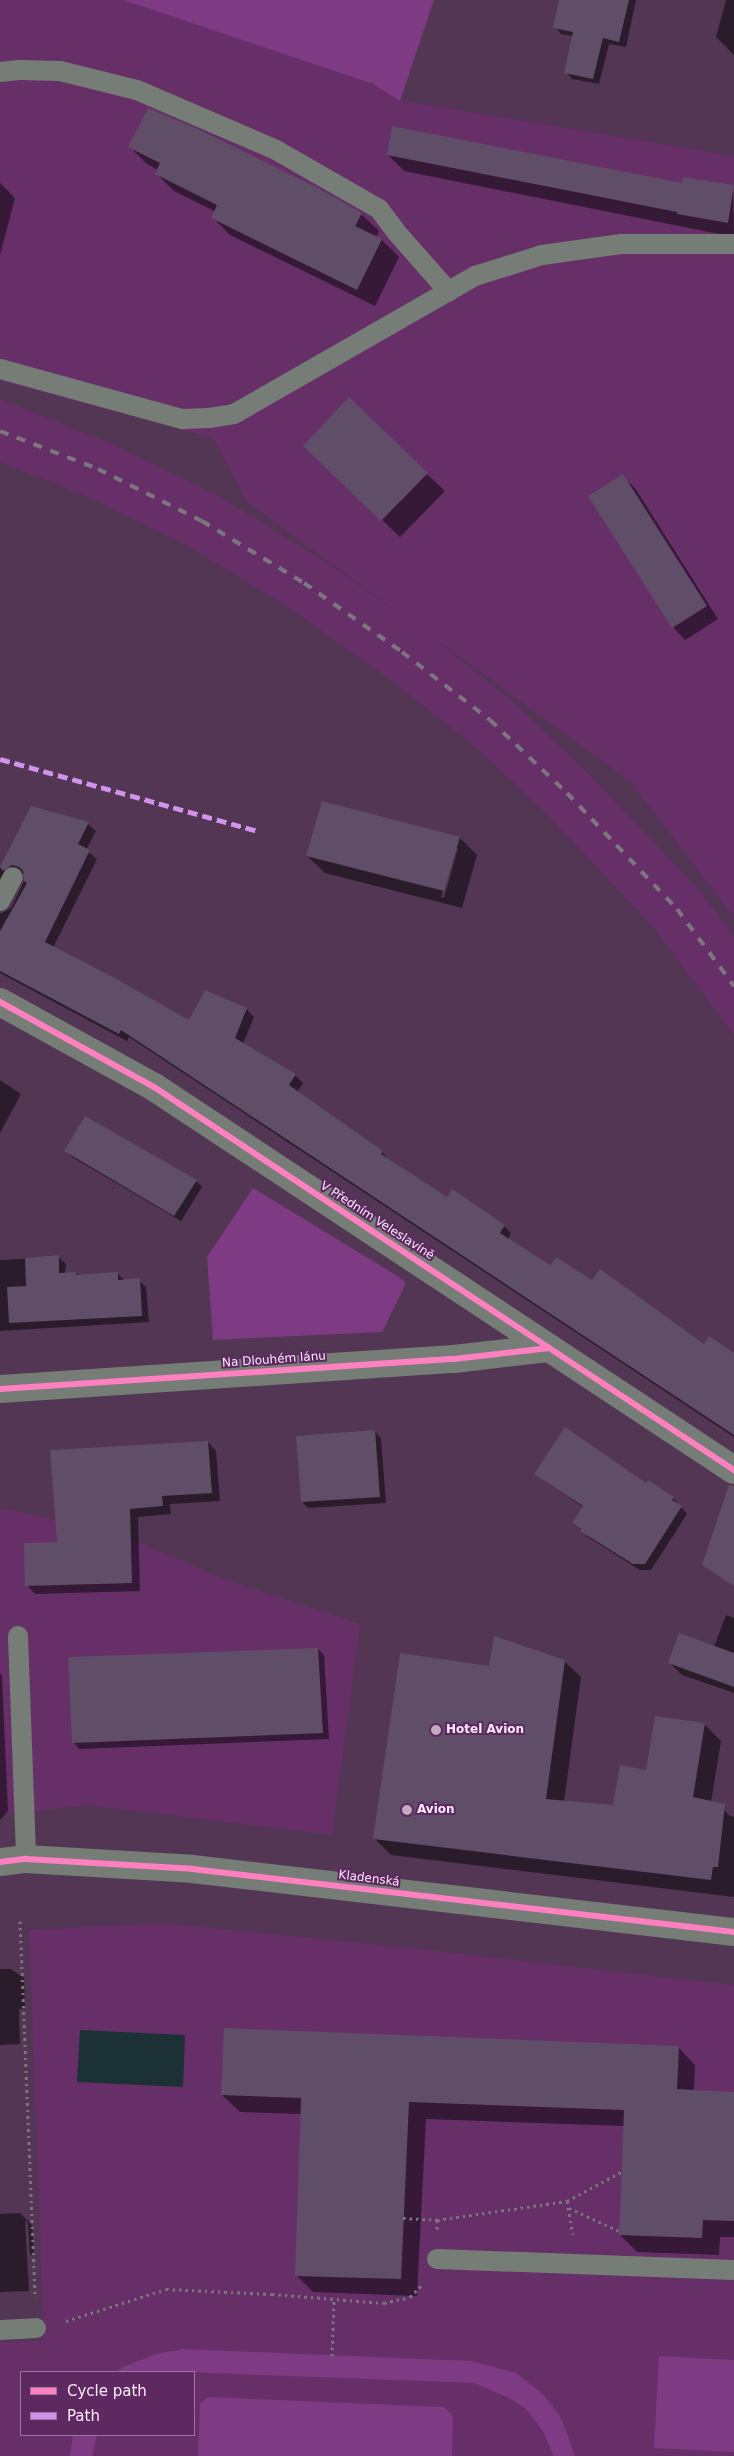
<!DOCTYPE html>
<meta charset="utf-8">
<style>
body{margin:0}
#map{position:relative;width:734px;height:2456px;overflow:hidden;background:#523653;font-family:"DejaVu Sans",sans-serif}
div>[style]{position:absolute}
.built>*{inset:0;background:#662f68}
.green>*{inset:0;background:#7e3a82}
.water>*{inset:0;background:#1c3136}
.shadow>*{inset:0;background:#0007}
.building>*{inset:0;background:#604d67}
.path>*{height:3px;margin-top:-1.5px;transform-origin:0;background:repeating-linear-gradient(90deg,#7b757c 0 2.5px,transparent 0 6.5px)}
.service>*{height:20px;margin:-10px;padding:0 10px;transform-origin:10px;border-radius:10px;background:#767d76}
.minor>*{height:28px;margin:-14px;padding:0 14px;transform-origin:14px;border-radius:14px;background:#767d76}
.rail>*{height:4px;margin-top:-2px;transform-origin:0;background:repeating-linear-gradient(90deg,#7d767e 0 9px,transparent 0 18px)}
.quiet>*{height:5px;margin-top:-2.5px;transform-origin:0;background:repeating-linear-gradient(90deg,#d193ec 0 10px,transparent 0 15px)}
.cycleway>*{height:6px;margin:-3px;padding:0 3px;transform-origin:3px;border-radius:3px;background:#ff80c0}
.dots>*{width:14px;height:14px;translate:-50% -50%;box-sizing:border-box;border:2px solid #5d2960;border-radius:50%}
span{translate:-50% -50%;white-space:nowrap;text-align:center;line-height:1.15;-webkit-text-stroke:4px #5d2960;paint-order:stroke}
.street-label{font-size:12px;color:#fde9fd}
.poi-label{font-size:12px;color:#fde9fd;font-weight:700}
.left{translate:0 -50%;text-align:left}
.legend{position:absolute;left:20px;top:2371px;width:175px;height:65px;box-sizing:border-box;background:#5d2960;border:1px solid #9d769f;margin:0;padding:6px 9px;list-style:none;font-size:15px;color:#fde9fd}
.legend li{display:flex;align-items:center;gap:10px;height:25px}
.legend b{width:25px;border:1px solid #9d769f}
</style>
<div id="map">
<div class="built">
<div style="clip-path:polygon(0 0,123px 0,373px 84px,400px 100px,734px 156px,734px 917px,630px 781px,424px 631px,509px 698px,588px 773px,699px 890px,734px 937px,734px 1035px,654px 928px,547px 814px,470px 742px,385px 676px,288px 607px,188px 546px,86px 496px,0 462px,0 399px,110px 443px,217px 495px,320px 558px,411px 622px,247px 502px,213px 438px,0 381px)"></div>
<div style="clip-path:polygon(0 1508px,92px 1527px,148px 1546px,229px 1581px,360px 1624px,332px 1835px,86px 1805px,0 1815px)"></div>
<div style="clip-path:polygon(evenodd,162px 1923px,418px 1949px,734px 1985px,734px 2456px,0 2456px,0 2342px,42px 2341px,44px 2337px,29px 1930px,162px 1923px,21px 2372px,194px 2372px,194px 2435px,21px 2435px,21px 2372px)"></div>
</div>
<div class="green">
<div style="clip-path:polygon(123px 0,434px 0,400px 101px,373px 84px)"></div>
<div style="clip-path:polygon(253px 1188px,399px 1277px,406px 1283px,382px 1332px,213px 1340px,207px 1257px)"></div>
<div style="clip-path:polygon(182px 2349px,471px 2361px,516px 2373px,544px 2395px,561px 2418px,575px 2456px,553px 2456px,544px 2433px,526px 2409px,509px 2398px,474px 2383px,185px 2372px,116px 2372px,123px 2367px,156px 2354px)"></div>
<div style="clip-path:polygon(659px 2356px,734px 2360px,734px 2452px,654px 2448px)"></div>
<div style="clip-path:polygon(208px 2397px,444px 2407px,453px 2416px,452px 2456px,198px 2456px,200px 2404px)"></div>
<div style="clip-path:polygon(73px 2435px,97px 2435px,92px 2456px,70px 2456px)"></div>
</div>
<div class="water">
<div style="clip-path:polygon(80px 2030px,185px 2035px,183px 2087px,77px 2082px)"></div>
</div>
<div class="shadow">
<div style="clip-path:polygon(561px 0,636px 0,626px 47px,609px 44px,599px 84px,572px 79px,566px 72px,574px 36px,561px 34px,555px 27px)"></div>
<div style="clip-path:polygon(726px 0,734px 0,734px 55px,716px 37px)"></div>
<div style="clip-path:polygon(130px 147px,361px 214px,379px 231px,376px 237px,382px 240px,399px 257px,375px 306px,230px 235px,213px 218px,216px 212px,174px 191px,157px 174px,158px 170px,147px 164px)"></div>
<div style="clip-path:polygon(388px 155px,683px 184px,733px 187px,734px 237px,404px 171px)"></div>
<div style="clip-path:polygon(0 183px,15px 198px,0 255px)"></div>
<div style="clip-path:polygon(322px 463px,427px 474px,445px 491px,400px 537px)"></div>
<div style="clip-path:polygon(622px 476px,635px 488px,718px 619px,685px 640px,673px 627px)"></div>
<div style="clip-path:polygon(32px 808px,88px 824px,96px 831px,86px 850px,97px 859px,53px 948px,190px 1022px,246px 1009px,254px 1017px,243px 1044px,295px 1075px,303px 1083px,297px 1092px,382px 1152px,389px 1160px,448px 1199px,504px 1226px,511px 1233px,508px 1239px,551px 1267px,592px 1282px,704px 1346px,734px 1354px,734px 1437px,129px 1037px,127px 1041px,0 973px,0 914px,11px 908px,26px 877px,24px 874px,15px 874px,0 899px,0 869px)"></div>
<div style="clip-path:polygon(evenodd,460px 838px,477px 855px,462px 908px,325px 873px,307px 856px,460px 838px,456px 848px,458px 848px,444px 898px,441px 897px,456px 848px)"></div>
<div style="clip-path:polygon(0 1080px,21px 1094px,0 1133px)"></div>
<div style="clip-path:polygon(66px 1151px,196px 1181px,202px 1187px,181px 1221px,72px 1157px)"></div>
<div style="clip-path:polygon(58px 1257px,66px 1264px,65px 1274px,76px 1273px,79px 1276px,117px 1273px,124px 1280px,139px 1280px,146px 1287px,149px 1322px,0 1331px,0 1260px)"></div>
<div style="clip-path:polygon(375px 1432px,381px 1438px,386px 1503px,308px 1508px,302px 1502px)"></div>
<div style="clip-path:polygon(208px 1442px,216px 1451px,220px 1501px,170px 1504px,171px 1514px,138px 1517px,140px 1591px,35px 1594px,27px 1585px,58px 1543px)"></div>
<div style="clip-path:polygon(535px 1474px,647px 1485px,673px 1498px,687px 1514px,651px 1570px,640px 1570px,588px 1537px,573px 1523px,583px 1507px)"></div>
<div style="clip-path:polygon(726px 1615px,734px 1618px,734px 1693px,682px 1675px,670px 1663px,714px 1647px)"></div>
<div style="clip-path:polygon(318px 1649px,324px 1655px,329px 1739px,79px 1749px,73px 1742px)"></div>
<div style="clip-path:polygon(564px 1661px,581px 1677px,564px 1802px,614px 1807px,647px 1771px,704px 1724px,721px 1741px,711px 1802px,718px 1804px,730px 1816px,734px 1817px,734px 1897px,391px 1855px,375px 1839px,490px 1668px)"></div>
<div style="clip-path:polygon(0 1673px,2px 1676px,8px 1811px,0 1820px)"></div>
<div style="clip-path:polygon(0 1969px,11px 1969px,24px 1978px,25px 2008px,19px 2009px,20px 2044px,0 2045px)"></div>
<div style="clip-path:polygon(678px 2047px,695px 2065px,694px 2091px,734px 2093px,734px 2237px,720px 2237px,719px 2255px,637px 2252px,620px 2235px,624px 2126px,426px 2119px,417px 2296px,313px 2292px,296px 2275px,302px 2114px,240px 2112px,222px 2095px)"></div>
<div style="clip-path:polygon(20px 2213px,32px 2225px,34px 2255px,30px 2255px,28px 2223px,25px 2220px,29px 2291px,0 2292px,0 2214px)"></div>
</div>
<div class="building">
<div style="clip-path:polygon(559px 0,629px 0,619px 42px,603px 38px,593px 79px,564px 73px,573px 32px,553px 28px)"></div>
<div style="clip-path:polygon(148px 108px,200px 130px,318px 188px,362px 213px,355px 226px,382px 239px,357px 290px,211px 218px,217px 205px,155px 174px,160px 163px,128px 147px)"></div>
<div style="clip-path:polygon(392px 126px,682px 183px,683px 177px,734px 185px,728px 223px,677px 214px,677px 212px,387px 155px)"></div>
<div style="clip-path:polygon(349px 397px,428px 473px,381px 521px,303px 446px)"></div>
<div style="clip-path:polygon(623px 474px,707px 606px,672px 628px,588px 496px)"></div>
<div style="clip-path:polygon(322px 801px,460px 837px,444px 891px,306px 856px)"></div>
<div style="clip-path:polygon(31px 806px,89px 822px,78px 844px,90px 850px,45px 942px,113px 977px,189px 1020px,205px 990px,247px 1008px,235px 1038px,296px 1074px,289px 1085px,383px 1151px,381px 1154px,447px 1197px,452px 1189px,505px 1225px,500px 1233px,550px 1265px,556px 1257px,592px 1280px,600px 1269px,704px 1344px,709px 1336px,734px 1353px,734px 1435px,121px 1030px,119px 1034px,0 971px,0 931px,27px 883px,24px 881px,23px 871px,19px 867px,12px 865px,3px 871px,0 867px)"></div>
<div style="clip-path:polygon(85px 1116px,197px 1180px,174px 1216px,64px 1151px)"></div>
<div style="clip-path:polygon(59px 1255px,59px 1273px,76px 1272px,76px 1275px,118px 1272px,118px 1280px,140px 1278px,142px 1316px,9px 1323px,7px 1287px,26px 1286px,25px 1258px)"></div>
<div style="clip-path:polygon(565px 1427px,646px 1483px,648px 1480px,674px 1497px,672px 1500px,682px 1506px,645px 1564px,633px 1564px,580px 1531px,581px 1529px,572px 1523px,583px 1506px,534px 1474px)"></div>
<div style="clip-path:polygon(375px 1430px,380px 1497px,301px 1502px,296px 1436px)"></div>
<div style="clip-path:polygon(208px 1441px,212px 1493px,162px 1496px,163px 1506px,130px 1509px,132px 1583px,25px 1586px,24px 1543px,57px 1542px,50px 1450px)"></div>
<div style="clip-path:polygon(729px 1485px,734px 1486px,734px 1586px,702px 1565px)"></div>
<div style="clip-path:polygon(679px 1633px,734px 1653px,734px 1687px,668px 1663px)"></div>
<div style="clip-path:polygon(494px 1636px,565px 1660px,546px 1799px,613px 1805px,620px 1765px,646px 1770px,655px 1716px,705px 1723px,693px 1797px,725px 1804px,718px 1867px,713px 1867px,711px 1880px,373px 1839px,400px 1653px,489px 1666px)"></div>
<div style="clip-path:polygon(318px 1648px,323px 1733px,72px 1743px,68px 1657px)"></div>
<div style="clip-path:polygon(224px 2028px,679px 2046px,677px 2089px,734px 2092px,734px 2221px,703px 2220px,702px 2238px,619px 2235px,624px 2110px,409px 2102px,401px 2279px,295px 2276px,301px 2098px,221px 2095px)"></div>
</div>
<div class="path">
<div style="left:20px;top:1921px;width:377px;rotate:87.7deg"></div>
<div style="left:567px;top:2201px;width:61px;rotate:-28.2deg"></div>
<div style="left:569px;top:2208px;width:55px;rotate:24.7deg"></div>
<div style="left:403px;top:2218px;width:34px;rotate:3deg"></div>
<div style="left:437px;top:2220px;width:131px;rotate:-8.3deg"></div>
<div style="left:567px;top:2201px;width:34px;rotate:80deg"></div>
<div style="left:437px;top:2229px;width:9px;rotate:-90deg"></div>
<div style="left:66px;top:2321px;width:105px;rotate:-17.7deg"></div>
<div style="left:166px;top:2289px;width:106px;rotate:2.7deg"></div>
<div style="left:272px;top:2294px;width:112px;rotate:4.6deg"></div>
<div style="left:384px;top:2303px;width:27px;rotate:-13deg"></div>
<div style="left:410px;top:2297px;width:17px;rotate:-45deg"></div>
<div style="left:332px;top:2356px;width:57px;rotate:-88deg"></div>
</div>
<div class="service">
<div style="left:0;top:72px;width:19px;rotate:-6deg"></div>
<div style="left:19px;top:70px;width:41px;rotate:1.4deg"></div>
<div style="left:60px;top:71px;width:79px;rotate:13.9deg"></div>
<div style="left:137px;top:90px;width:151px;rotate:23.3deg"></div>
<div style="left:276px;top:150px;width:119px;rotate:29.8deg"></div>
<div style="left:379px;top:209px;width:31px;rotate:53deg"></div>
<div style="left:398px;top:234px;width:77px;rotate:48.7deg"></div>
<div style="left:0;top:369px;width:189px;rotate:15.4deg"></div>
<div style="left:182px;top:419px;width:27px;rotate:-2deg"></div>
<div style="left:209px;top:418px;width:25px;rotate:-9deg"></div>
<div style="left:234px;top:414px;width:278px;rotate:-29.8deg"></div>
<div style="left:475px;top:276px;width:70px;rotate:-17.4deg"></div>
<div style="left:542px;top:255px;width:80px;rotate:-7.9deg"></div>
<div style="left:621px;top:244px;width:113px"></div>
<div style="left:0;top:901px;width:27px;rotate:-62deg"></div>
<div style="left:18px;top:1636px;width:223px;rotate:87.9deg"></div>
<div style="left:437px;top:2259px;width:297px;rotate:2.1deg"></div>
<div style="left:0;top:2330px;width:36px;rotate:-3deg"></div>
</div>
<div class="minor">
<div style="left:0;top:1002px;width:176px;rotate:28.9deg"></div>
<div style="left:154px;top:1087px;width:695px;rotate:33.44deg"></div>
<div style="left:0;top:1389px;width:455px;rotate:-3.8deg"></div>
<div style="left:454px;top:1359px;width:96px;rotate:-6.6deg"></div>
<div style="left:0;top:1862px;width:26px;rotate:-7deg"></div>
<div style="left:26px;top:1859px;width:166px;rotate:3.4deg"></div>
<div style="left:192px;top:1869px;width:546px;rotate:6.63deg"></div>
</div>
<div class="rail">
<div style="left:0;top:431px;width:105px;rotate:21.2deg"></div>
<div style="left:98px;top:469px;width:116px;rotate:26.6deg"></div>
<div style="left:202px;top:521px;width:119px;rotate:31.3deg"></div>
<div style="left:304px;top:583px;width:120px;rotate:35.1deg"></div>
<div style="left:402px;top:652px;width:111px;rotate:37.7deg"></div>
<div style="left:490px;top:720px;width:106px;rotate:43.5deg"></div>
<div style="left:567px;top:793px;width:160px;rotate:46.5deg"></div>
<div style="left:677px;top:909px;width:96px;rotate:53.5deg"></div>
</div>
<div class="quiet">
<div style="left:0;top:759px;width:268px;rotate:15.6deg"></div>
</div>
<div class="cycleway">
<div style="left:0;top:1002px;width:176px;rotate:28.9deg"></div>
<div style="left:154px;top:1087px;width:695px;rotate:33.44deg"></div>
<div style="left:0;top:1389px;width:455px;rotate:-3.8deg"></div>
<div style="left:454px;top:1359px;width:96px;rotate:-6.6deg"></div>
<div style="left:0;top:1862px;width:26px;rotate:-7deg"></div>
<div style="left:26px;top:1859px;width:166px;rotate:3.4deg"></div>
<div style="left:192px;top:1869px;width:546px;rotate:6.63deg"></div>
</div>
<div class="dots">
<div style="left:436px;top:1730px;background:#c1aac2"></div>
<div style="left:407px;top:1810px;background:#c1aac2"></div>
</div>
<div class="street-label">
<span style="left:377px;top:1221px;rotate:33deg">V Předním Veleslavíně</span>
<span style="left:274px;top:1360px;rotate:-4deg">Na Dlouhém lánu</span>
<span style="left:369px;top:1879px;rotate:7deg">Kladenská</span>
</div>
<div class="poi-label">
<span class="left" style="left:446px;top:1730px">Hotel Avion</span>
<span class="left" style="left:417px;top:1810px">Avion</span>
</div>
<ul class="legend">
<li><b style="height:6px;background:#ff80c0"></b>Cycle path</li>
<li><b style="height:6px;background:#d193ec"></b>Path</li>
</ul>
</div>
